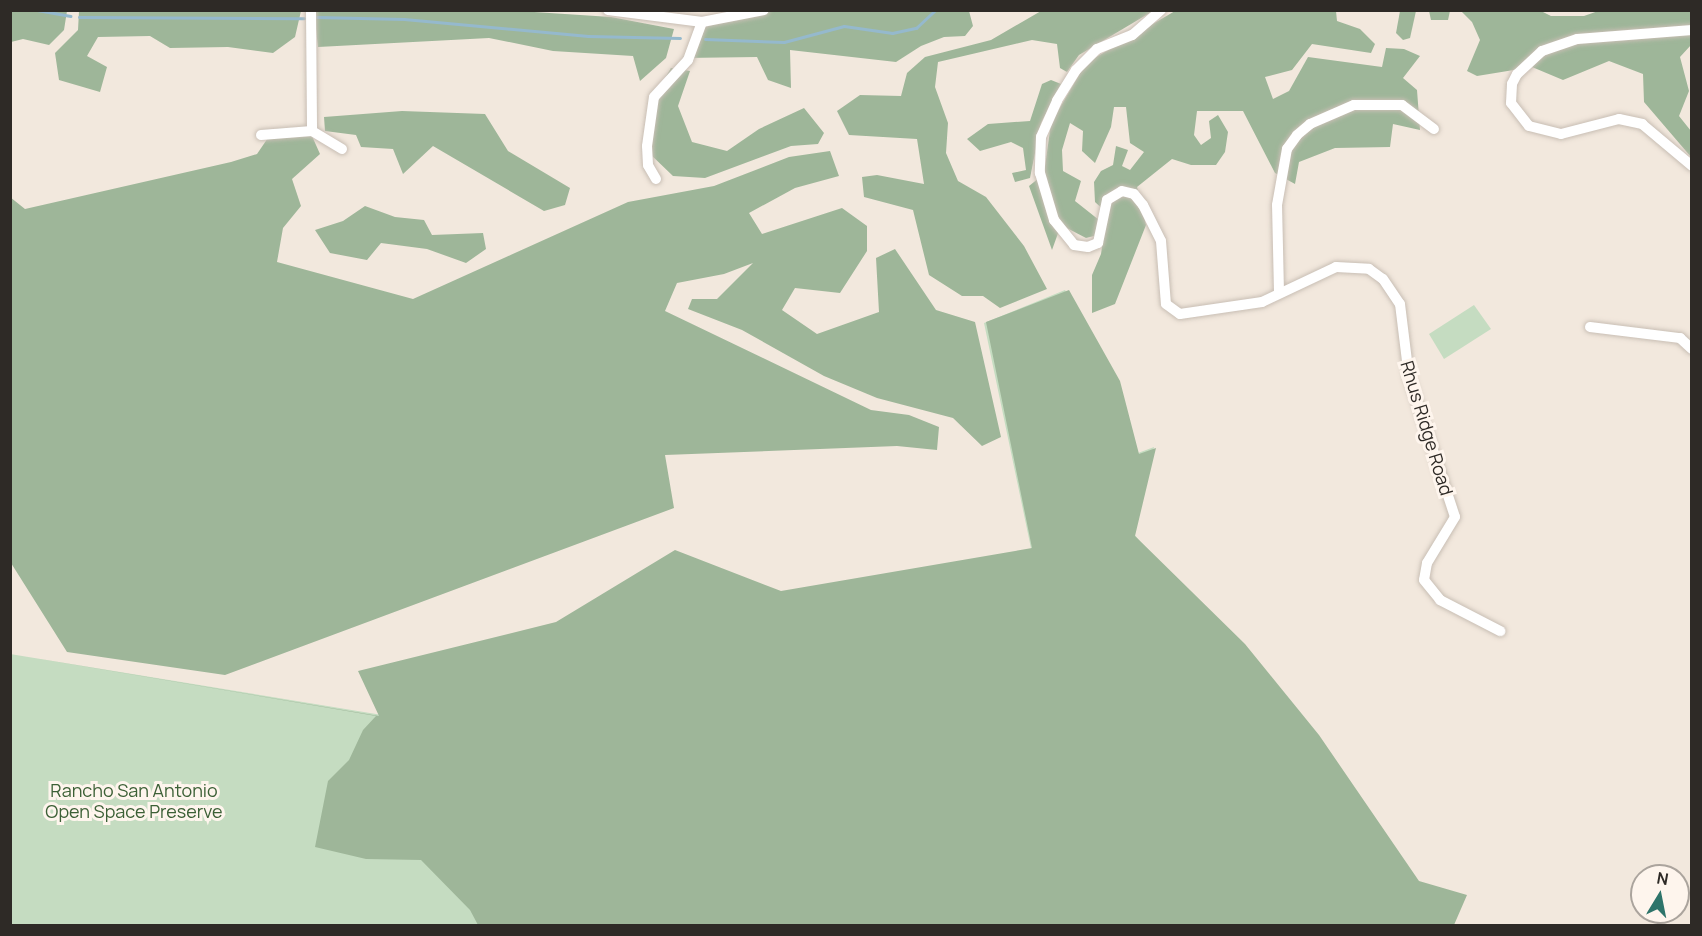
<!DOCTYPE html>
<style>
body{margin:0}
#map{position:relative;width:1702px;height:936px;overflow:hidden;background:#f2e8dd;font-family:Manrope,sans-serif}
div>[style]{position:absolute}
.green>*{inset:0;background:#c5dcc1}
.forest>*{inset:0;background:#9eb699}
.stream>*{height:3px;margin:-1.5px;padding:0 1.5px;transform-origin:1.5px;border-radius:1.5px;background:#95b9cd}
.roads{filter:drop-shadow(0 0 2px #c8beb4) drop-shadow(0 0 2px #c8beb4)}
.minor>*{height:10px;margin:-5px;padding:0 5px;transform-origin:5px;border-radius:5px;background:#fff}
span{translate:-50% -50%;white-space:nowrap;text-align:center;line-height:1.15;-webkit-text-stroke:6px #fef5ed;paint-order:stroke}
.street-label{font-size:18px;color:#2e2a26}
.park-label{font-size:18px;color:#3c6036}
.frame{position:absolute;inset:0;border:12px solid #2e2a26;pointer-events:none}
.north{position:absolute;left:1630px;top:864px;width:60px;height:60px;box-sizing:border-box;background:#fef5ed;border:2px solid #aba49d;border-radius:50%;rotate:10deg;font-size:16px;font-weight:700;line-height:24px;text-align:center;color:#2e2a26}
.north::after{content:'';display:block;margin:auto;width:21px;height:27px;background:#2e746a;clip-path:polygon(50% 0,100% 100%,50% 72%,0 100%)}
</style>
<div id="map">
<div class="green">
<div style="clip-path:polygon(1065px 290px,1080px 317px,1138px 453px,1154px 447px,1134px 534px,1445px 926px,11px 925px,10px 654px,1090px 831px,984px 323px)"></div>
<div style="clip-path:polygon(1474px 305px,1491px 329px,1444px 359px,1429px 334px)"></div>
</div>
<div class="forest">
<div style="clip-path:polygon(11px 10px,67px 11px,64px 30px,49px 45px,23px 39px,11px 42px)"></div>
<div style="clip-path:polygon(1601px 10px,1691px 11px,1691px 45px,1680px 57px,1689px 91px,1679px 116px,1691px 131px,1691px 157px,1644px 102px,1643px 74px,1609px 61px,1563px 80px,1532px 67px,1477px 76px,1467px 71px,1480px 40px,1472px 22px,1461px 11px,1541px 11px,1551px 16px,1584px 16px)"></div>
<div style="clip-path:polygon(79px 11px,79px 10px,301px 11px,295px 37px,273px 53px,228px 47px,170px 48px,150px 36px,98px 37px,87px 56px,107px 67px,100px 92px,59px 80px,55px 53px,78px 30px)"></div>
<div style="clip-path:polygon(314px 11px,519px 11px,611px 17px,674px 29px,666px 58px,640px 81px,633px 56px,553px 51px,489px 38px,318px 47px)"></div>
<div style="clip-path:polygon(765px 11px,969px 11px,973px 26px,965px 36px,944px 37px,921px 46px,896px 62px,790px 50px,791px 88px,768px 80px,757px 57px,683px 58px,701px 28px)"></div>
<div style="clip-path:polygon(1041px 11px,1153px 11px,1079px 55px,1067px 72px,1060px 68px,1057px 44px,1032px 40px,938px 62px,935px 87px,948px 123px,946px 153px,958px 181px,986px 197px,1024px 246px,1047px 289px,1000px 308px,983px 296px,962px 296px,929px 275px,913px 210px,864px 197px,862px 177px,877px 175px,924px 184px,917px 139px,849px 135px,837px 111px,860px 95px,901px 96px,907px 73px,925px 57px,991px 40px)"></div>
<div style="clip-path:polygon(1175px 11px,1336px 11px,1337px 21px,1360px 29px,1375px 44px,1371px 53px,1312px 44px,1292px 70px,1265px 77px,1273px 99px,1289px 91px,1308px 57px,1382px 67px,1386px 48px,1404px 49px,1420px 56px,1403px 78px,1417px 90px,1420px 130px,1393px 124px,1390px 147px,1335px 148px,1299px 162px,1295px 184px,1275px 173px,1243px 111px,1197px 111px,1194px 135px,1201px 145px,1211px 138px,1209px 121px,1218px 115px,1228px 132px,1225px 152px,1216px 165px,1191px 165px,1172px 159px,1137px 187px,1146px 225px,1115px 304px,1092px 313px,1092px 275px,1101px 254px,1107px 213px,1095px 202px,1094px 182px,1101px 171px,1113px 165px,1116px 146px,1128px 150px,1122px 166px,1130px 170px,1144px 152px,1130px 143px,1126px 107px,1114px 107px,1111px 127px,1095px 163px,1082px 151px,1083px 131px,1070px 123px,1062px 150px,1063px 171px,1081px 181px,1075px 201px,1099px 220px,1094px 236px,1086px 238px,1061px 225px,1052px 250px,1029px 186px,1044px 174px,1051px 123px,1086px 63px)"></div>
<div style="clip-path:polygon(1400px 11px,1416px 11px,1410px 38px,1403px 40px,1396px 33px)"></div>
<div style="clip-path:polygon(1429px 11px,1429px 10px,1450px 11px,1448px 20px,1431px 20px)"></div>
<div style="clip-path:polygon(671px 68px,690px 71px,678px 106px,692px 142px,727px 151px,759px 129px,804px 108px,824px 133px,818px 144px,791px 146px,705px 178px,673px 176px,648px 152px,650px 103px)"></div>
<div style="clip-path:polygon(1051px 80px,1061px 84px,1041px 123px,1030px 178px,1015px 182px,1012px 173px,1026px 170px,1023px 148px,1011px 142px,980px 151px,967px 139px,988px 124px,1030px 121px,1042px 84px)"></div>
<div style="clip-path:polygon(402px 111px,485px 114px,508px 151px,570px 188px,565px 205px,544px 211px,433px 146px,403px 174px,393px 149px,361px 147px,356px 135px,325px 131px,324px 117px)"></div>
<div style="clip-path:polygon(308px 127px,320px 154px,292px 179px,301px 206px,283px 228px,277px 262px,413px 299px,628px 202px,714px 186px,789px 157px,830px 151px,839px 176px,795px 188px,749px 213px,762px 234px,842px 208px,867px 226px,867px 251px,840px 293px,795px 288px,782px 310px,817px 334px,879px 312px,876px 258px,895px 249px,936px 310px,975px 322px,1001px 437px,982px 446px,953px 418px,877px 398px,824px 376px,742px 330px,688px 309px,692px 299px,717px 299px,753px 263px,724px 274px,677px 283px,665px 311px,871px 410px,909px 415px,939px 427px,937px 450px,897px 446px,665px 455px,674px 508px,225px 675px,67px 652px,11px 563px,10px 197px,25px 209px,231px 162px,257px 154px,274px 129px)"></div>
<div style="clip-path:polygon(365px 206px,395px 217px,424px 220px,432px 235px,483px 233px,486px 249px,466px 263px,427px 249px,381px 243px,367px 260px,330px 253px,315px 230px,343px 221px)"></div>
<div style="clip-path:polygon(1069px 290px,1120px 381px,1139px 454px,1156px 448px,1135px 536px,1245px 644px,1319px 735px,1419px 881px,1467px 895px,1454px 925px,478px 925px,470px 910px,421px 860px,366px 859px,315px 847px,328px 781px,349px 760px,363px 730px,376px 716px,11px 654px,379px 716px,358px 671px,556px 622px,675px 550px,781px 591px,1032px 548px,986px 322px)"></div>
</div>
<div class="stream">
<div style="left:37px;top:10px;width:34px;rotate:10deg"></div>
<div style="left:79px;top:17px;width:225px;rotate:0.3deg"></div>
<div style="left:316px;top:17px;width:88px;rotate:1.3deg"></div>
<div style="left:404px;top:19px;width:185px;rotate:5.3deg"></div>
<div style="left:588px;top:36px;width:92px;rotate:1.2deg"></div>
<div style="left:705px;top:39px;width:79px;rotate:2.2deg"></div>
<div style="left:784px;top:42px;width:62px;rotate:-14.9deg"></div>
<div style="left:844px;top:26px;width:49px;rotate:8.3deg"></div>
<div style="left:892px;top:33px;width:25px;rotate:-12deg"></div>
<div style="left:916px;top:28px;width:26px;rotate:-43deg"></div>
</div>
<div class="roads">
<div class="minor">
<div style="left:311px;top:10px;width:121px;rotate:89.5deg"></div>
<div style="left:608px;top:10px;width:95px;rotate:7.3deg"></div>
<div style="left:702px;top:22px;width:63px;rotate:-11deg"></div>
<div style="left:1161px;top:10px;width:38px;rotate:139deg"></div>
<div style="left:1132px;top:35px;width:38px;rotate:158deg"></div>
<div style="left:1097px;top:49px;width:30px;rotate:135deg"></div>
<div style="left:1076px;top:70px;width:36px;rotate:122deg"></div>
<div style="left:1057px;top:101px;width:39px;rotate:114deg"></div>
<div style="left:1041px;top:137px;width:36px;rotate:92deg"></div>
<div style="left:1040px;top:173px;width:49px;rotate:73.4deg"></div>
<div style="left:1054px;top:220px;width:32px;rotate:51deg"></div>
<div style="left:1074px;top:245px;width:14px;rotate:8deg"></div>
<div style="left:1088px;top:247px;width:11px;rotate:-22deg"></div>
<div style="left:1098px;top:243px;width:44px;rotate:-78.2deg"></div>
<div style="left:1107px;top:200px;width:17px;rotate:-31deg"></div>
<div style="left:1122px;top:191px;width:12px;rotate:14deg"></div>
<div style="left:1134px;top:194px;width:14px;rotate:51deg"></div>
<div style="left:1143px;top:205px;width:40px;rotate:63.4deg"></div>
<div style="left:1161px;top:241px;width:63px;rotate:85.5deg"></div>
<div style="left:1166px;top:304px;width:17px;rotate:36deg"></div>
<div style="left:1180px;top:314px;width:83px;rotate:-8.3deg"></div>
<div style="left:1262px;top:302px;width:82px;rotate:-25.3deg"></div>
<div style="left:1336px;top:267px;width:33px;rotate:3deg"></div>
<div style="left:1369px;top:269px;width:17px;rotate:36deg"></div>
<div style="left:1383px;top:279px;width:30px;rotate:56deg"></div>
<div style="left:1400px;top:304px;width:74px;rotate:83deg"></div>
<div style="left:1409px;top:377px;width:147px;rotate:71.8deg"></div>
<div style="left:1455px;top:517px;width:54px;rotate:121.3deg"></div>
<div style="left:1427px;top:563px;width:17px;rotate:100deg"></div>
<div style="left:1424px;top:580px;width:26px;rotate:51deg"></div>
<div style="left:1440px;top:600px;width:68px;rotate:27.3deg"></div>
<div style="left:1692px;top:30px;width:115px;rotate:175.5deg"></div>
<div style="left:1577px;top:39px;width:37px;rotate:161deg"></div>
<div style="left:1542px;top:51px;width:34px;rotate:137deg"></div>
<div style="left:1517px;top:74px;width:11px;rotate:117deg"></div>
<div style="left:1512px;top:84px;width:19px;rotate:93deg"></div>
<div style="left:1511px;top:103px;width:29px;rotate:52deg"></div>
<div style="left:1529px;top:126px;width:33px;rotate:14deg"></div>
<div style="left:1561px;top:134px;width:60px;rotate:-14.5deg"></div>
<div style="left:1619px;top:119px;width:24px;rotate:12deg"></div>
<div style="left:1642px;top:124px;width:65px;rotate:40deg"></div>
<div style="left:261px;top:135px;width:51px;rotate:-4.5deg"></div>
<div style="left:312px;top:131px;width:35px;rotate:31deg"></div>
<div style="left:656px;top:179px;width:16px;rotate:-120deg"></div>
<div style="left:648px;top:165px;width:19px;rotate:-93deg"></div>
<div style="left:647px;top:146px;width:49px;rotate:-81.9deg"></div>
<div style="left:654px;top:97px;width:50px;rotate:-47.4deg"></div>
<div style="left:688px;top:60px;width:40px;rotate:-69.8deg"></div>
<div style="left:1279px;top:292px;width:87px;rotate:-91.3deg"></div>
<div style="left:1277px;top:205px;width:57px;rotate:-79.9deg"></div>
<div style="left:1287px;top:149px;width:17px;rotate:-54deg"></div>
<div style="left:1297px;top:135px;width:17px;rotate:-40deg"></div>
<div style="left:1310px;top:124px;width:48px;rotate:-23.4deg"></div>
<div style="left:1354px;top:105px;width:48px"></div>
<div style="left:1402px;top:105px;width:40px;rotate:37deg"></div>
<div style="left:1590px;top:327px;width:91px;rotate:7deg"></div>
<div style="left:1680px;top:338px;width:16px;rotate:43deg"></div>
</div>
</div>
<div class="street-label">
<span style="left:1427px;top:428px;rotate:73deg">Rhus Ridge Road</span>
</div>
<div class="park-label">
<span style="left:134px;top:801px">Rancho San Antonio<br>Open Space Preserve</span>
</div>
<div class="frame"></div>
<div class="north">N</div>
</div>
